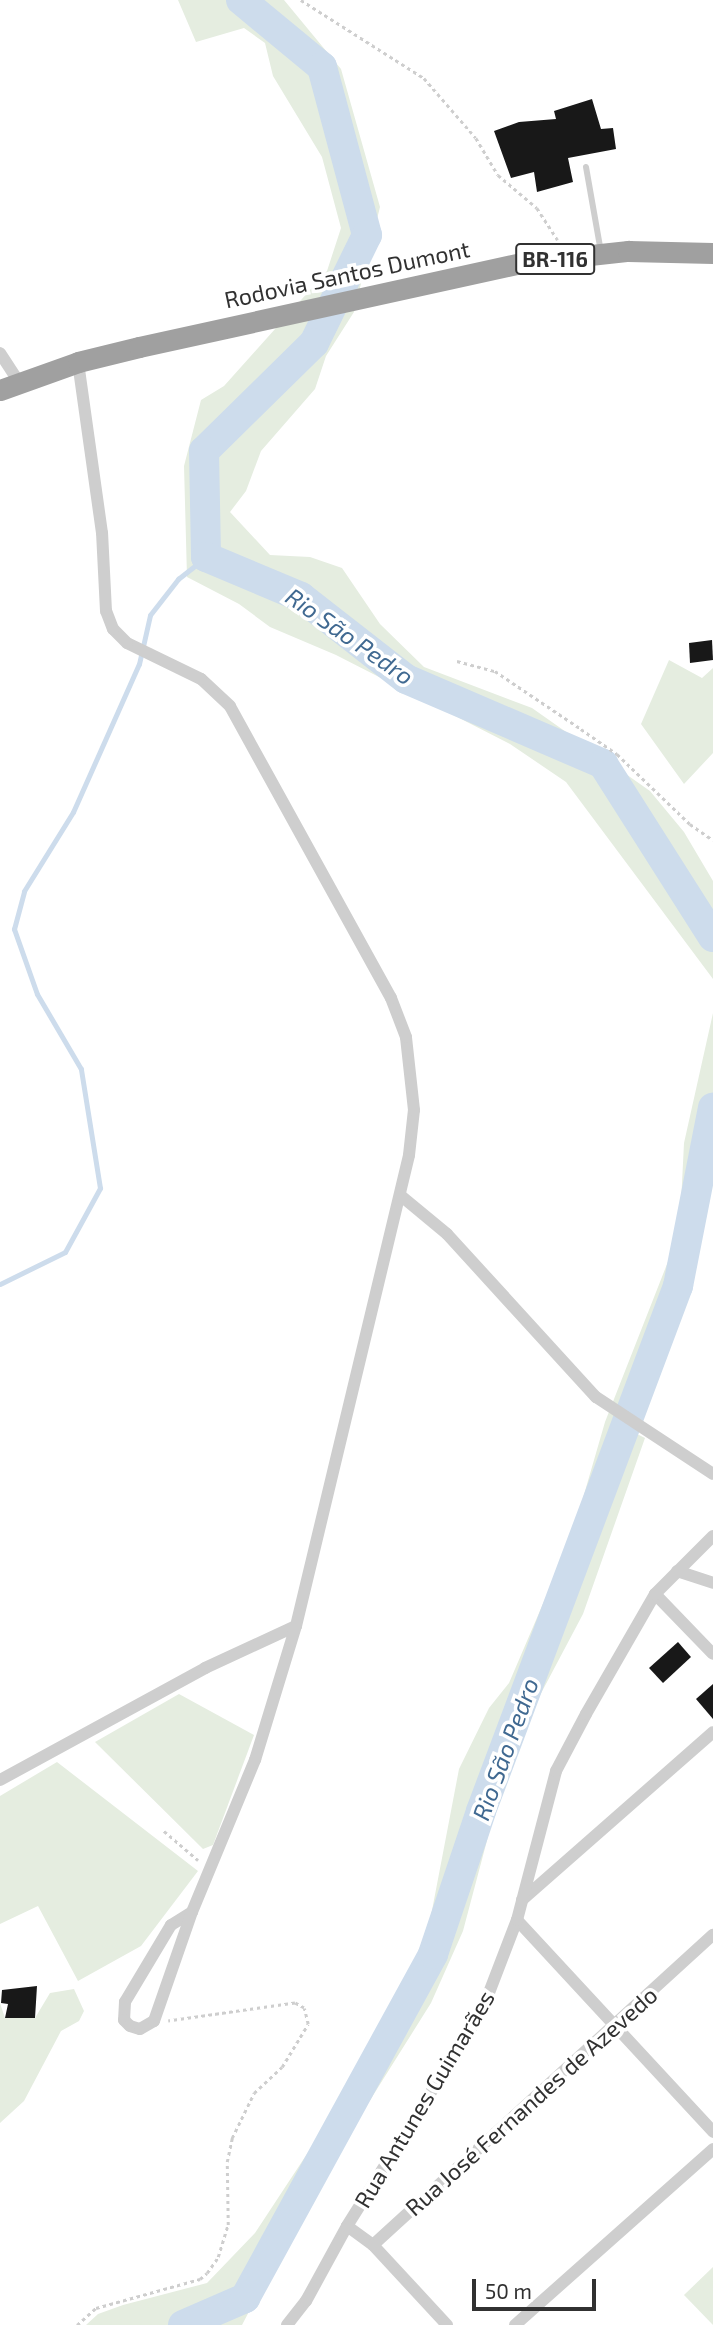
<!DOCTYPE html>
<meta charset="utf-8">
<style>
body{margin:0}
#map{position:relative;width:713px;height:2325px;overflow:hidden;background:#fff;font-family:"Exo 2",sans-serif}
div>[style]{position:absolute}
.green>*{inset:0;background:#e5ede0}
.stream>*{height:5px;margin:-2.5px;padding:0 2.5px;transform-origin:2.5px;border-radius:2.5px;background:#cddcec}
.river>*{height:30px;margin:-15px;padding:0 15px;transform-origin:15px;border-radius:15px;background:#cddcec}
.building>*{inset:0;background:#181818}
.path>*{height:2.5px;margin-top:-1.25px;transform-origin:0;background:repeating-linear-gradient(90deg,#cecece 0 3.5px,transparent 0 7px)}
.service>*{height:6px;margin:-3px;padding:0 3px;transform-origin:3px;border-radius:3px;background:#cecece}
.minor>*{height:12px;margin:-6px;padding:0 6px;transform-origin:6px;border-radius:6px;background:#cecece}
.trunk>*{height:21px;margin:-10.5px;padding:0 10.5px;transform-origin:10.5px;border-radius:10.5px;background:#a0a0a0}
span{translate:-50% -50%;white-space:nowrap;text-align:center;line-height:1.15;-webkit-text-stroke:7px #fff;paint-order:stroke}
.shield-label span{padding:2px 5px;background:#fff;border:2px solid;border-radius:5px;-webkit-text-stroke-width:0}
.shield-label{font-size:21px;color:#313131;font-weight:700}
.street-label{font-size:23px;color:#313131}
.water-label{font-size:24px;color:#406991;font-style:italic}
.scale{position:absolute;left:472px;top:2279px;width:124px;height:32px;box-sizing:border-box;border:4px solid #313131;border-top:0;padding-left:9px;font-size:21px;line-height:24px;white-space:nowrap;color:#313131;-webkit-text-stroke:5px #fff;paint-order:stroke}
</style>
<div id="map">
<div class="green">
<div style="clip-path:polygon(178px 0,284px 0,341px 69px,380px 207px,354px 312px,326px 356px,315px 389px,261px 451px,246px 491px,230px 512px,270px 555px,310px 557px,342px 568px,380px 624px,424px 667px,532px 708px,650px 791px,684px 832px,713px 881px,713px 979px,566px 782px,510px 744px,336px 655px,270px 627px,239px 604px,187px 577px,184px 466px,201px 400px,224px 386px,327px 271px,341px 228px,322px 157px,273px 76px,265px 43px,244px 28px,196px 42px)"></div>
<div style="clip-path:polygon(669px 660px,702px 678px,713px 668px,713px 753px,684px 784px,641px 724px)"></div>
<div style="clip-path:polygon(713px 1013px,713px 1182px,625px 1428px,645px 1438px,583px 1614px,511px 1750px,463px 1931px,431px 2003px,308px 2199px,242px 2325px,86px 2325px,98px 2314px,123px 2305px,207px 2283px,255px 2233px,349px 2090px,392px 2003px,421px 1968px,459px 1769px,489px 1708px,509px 1683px,572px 1536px,605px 1422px,669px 1259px,681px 1203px,684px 1143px)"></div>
<div style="clip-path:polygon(179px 1694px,254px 1735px,213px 1845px,203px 1849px,95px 1742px)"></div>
<div style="clip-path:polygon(57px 1762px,198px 1871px,141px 1946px,78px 1981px,38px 1906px,0 1924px,0 1796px)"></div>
<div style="clip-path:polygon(74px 1989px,84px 2011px,79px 2021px,61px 2031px,24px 2101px,0 2123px,0 2003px,5px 2018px,35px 2018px,50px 1993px)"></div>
<div style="clip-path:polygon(713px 2267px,713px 2325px,684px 2295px)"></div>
</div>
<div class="stream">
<div style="left:0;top:1284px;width:72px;rotate:-26.2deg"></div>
<div style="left:65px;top:1252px;width:73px;rotate:-61.3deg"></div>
<div style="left:100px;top:1188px;width:121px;rotate:-99.1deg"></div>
<div style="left:81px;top:1069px;width:87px;rotate:-120.4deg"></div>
<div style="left:37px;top:994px;width:69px;rotate:-109.5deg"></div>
<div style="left:14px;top:929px;width:39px;rotate:-75deg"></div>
<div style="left:24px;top:891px;width:93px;rotate:-58.2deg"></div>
<div style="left:73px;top:812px;width:162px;rotate:-66deg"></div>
<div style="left:139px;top:664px;width:50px;rotate:-77.3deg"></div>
<div style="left:150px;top:615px;width:46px;rotate:-52.1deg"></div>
<div style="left:178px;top:579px;width:36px;rotate:-38deg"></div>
</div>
<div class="river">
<div style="left:241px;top:0;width:105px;rotate:39.6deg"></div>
<div style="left:322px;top:67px;width:174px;rotate:75deg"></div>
<div style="left:367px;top:235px;width:120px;rotate:116.1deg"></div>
<div style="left:314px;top:343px;width:154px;rotate:135.5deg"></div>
<div style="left:204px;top:451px;width:106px;rotate:88.9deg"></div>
<div style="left:206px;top:557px;width:103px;rotate:22.8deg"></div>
<div style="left:301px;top:597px;width:133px;rotate:38deg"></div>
<div style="left:406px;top:679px;width:215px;rotate:23.3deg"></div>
<div style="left:603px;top:764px;width:205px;rotate:57.6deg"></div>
<div style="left:183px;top:2325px;width:68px;rotate:-23.5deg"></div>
<div style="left:245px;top:2298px;width:392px;rotate:-61.3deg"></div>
<div style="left:433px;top:1954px;width:151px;rotate:-71.4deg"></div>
<div style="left:481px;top:1811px;width:561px;rotate:-69.43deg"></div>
<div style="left:678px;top:1286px;width:182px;rotate:-78.9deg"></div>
</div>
<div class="building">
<div style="clip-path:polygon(592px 99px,601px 129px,613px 128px,616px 149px,568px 158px,573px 182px,537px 192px,534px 172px,511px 178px,494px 131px,519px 122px,556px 119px,554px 111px)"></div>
<div style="clip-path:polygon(712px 640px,713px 660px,690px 663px,689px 643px)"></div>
<div style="clip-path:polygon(678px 1642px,691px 1657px,663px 1683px,649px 1668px)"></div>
<div style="clip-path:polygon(713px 1684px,713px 1719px,696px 1699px)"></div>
<div style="clip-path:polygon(37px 1986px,35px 2018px,5px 2018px,8px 2004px,1px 2003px,2px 1990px)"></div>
</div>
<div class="path">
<div style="left:301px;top:0;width:146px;rotate:32.4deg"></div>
<div style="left:424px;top:78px;width:79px;rotate:49.1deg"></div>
<div style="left:476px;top:138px;width:43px;rotate:59.3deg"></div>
<div style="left:498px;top:175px;width:51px;rotate:40.2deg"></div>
<div style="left:537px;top:208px;width:38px;rotate:57deg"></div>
<div style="left:457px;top:661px;width:39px;rotate:15deg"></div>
<div style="left:495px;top:671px;width:104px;rotate:34deg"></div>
<div style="left:581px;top:729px;width:44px;rotate:34.8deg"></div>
<div style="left:617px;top:754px;width:101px;rotate:43.8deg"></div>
<div style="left:690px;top:824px;width:28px;rotate:35deg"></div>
<div style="left:164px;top:1831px;width:45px;rotate:40.5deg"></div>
<div style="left:77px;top:2325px;width:25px;rotate:-42deg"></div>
<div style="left:96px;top:2308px;width:108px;rotate:-15.6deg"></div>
<div style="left:200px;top:2279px;width:9px;rotate:-41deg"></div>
<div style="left:207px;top:2273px;width:19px;rotate:-55deg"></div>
<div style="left:218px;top:2257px;width:34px;rotate:-73deg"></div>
<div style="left:228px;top:2225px;width:63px;rotate:-90.9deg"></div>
<div style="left:227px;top:2162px;width:25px;rotate:-78deg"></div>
<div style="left:232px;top:2138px;width:50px;rotate:-63.9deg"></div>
<div style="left:254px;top:2093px;width:38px;rotate:-43deg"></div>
<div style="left:282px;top:2067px;width:50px;rotate:-58.8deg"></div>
<div style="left:308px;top:2024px;width:16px;rotate:-104deg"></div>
<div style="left:304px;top:2008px;width:10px;rotate:-151deg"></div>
<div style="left:295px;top:2003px;width:128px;rotate:171.9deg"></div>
</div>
<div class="service">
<div style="left:586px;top:167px;width:86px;rotate:80deg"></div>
</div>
<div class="minor">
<div style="left:0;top:353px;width:35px;rotate:57deg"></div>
<div style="left:400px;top:1195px;width:61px;rotate:39.7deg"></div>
<div style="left:447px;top:1234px;width:221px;rotate:47.6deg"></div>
<div style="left:596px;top:1397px;width:140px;rotate:33.3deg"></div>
<div style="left:677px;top:1571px;width:38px;rotate:18deg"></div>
<div style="left:655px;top:1594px;width:83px;rotate:46deg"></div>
<div style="left:0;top:1780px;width:234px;rotate:-28.6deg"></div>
<div style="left:205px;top:1668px;width:100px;rotate:-24.8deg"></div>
<div style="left:296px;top:1626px;width:484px;rotate:-76.5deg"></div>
<div style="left:409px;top:1155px;width:45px;rotate:-83.7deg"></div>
<div style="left:414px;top:1110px;width:73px;rotate:-96.3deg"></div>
<div style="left:406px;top:1037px;width:42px;rotate:-111deg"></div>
<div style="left:391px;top:998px;width:333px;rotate:-118.9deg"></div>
<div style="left:230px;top:706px;width:40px;rotate:-137deg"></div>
<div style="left:201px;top:679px;width:82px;rotate:-154.1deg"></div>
<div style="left:127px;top:643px;width:20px;rotate:-135deg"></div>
<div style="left:113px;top:629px;width:19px;rotate:-111deg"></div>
<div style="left:106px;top:611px;width:78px;rotate:-92.9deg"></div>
<div style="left:102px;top:533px;width:173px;rotate:-98deg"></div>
<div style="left:522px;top:1900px;width:254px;rotate:-41.3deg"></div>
<div style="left:192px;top:1912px;width:25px;rotate:148deg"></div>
<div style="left:171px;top:1925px;width:90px;rotate:120.9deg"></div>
<div style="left:125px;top:2002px;width:18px;rotate:93deg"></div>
<div style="left:124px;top:2020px;width:8px;rotate:45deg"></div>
<div style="left:130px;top:2026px;width:10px;rotate:17deg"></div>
<div style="left:140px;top:2029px;width:16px;rotate:-30deg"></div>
<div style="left:154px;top:2021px;width:115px;rotate:-70.8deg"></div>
<div style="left:192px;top:1912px;width:165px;rotate:-67.5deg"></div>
<div style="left:255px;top:1760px;width:140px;rotate:-73deg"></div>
<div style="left:517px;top:1920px;width:289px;rotate:47.2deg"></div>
<div style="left:347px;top:2226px;width:32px;rotate:36deg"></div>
<div style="left:373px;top:2245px;width:460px;rotate:-42.4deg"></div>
<div style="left:373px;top:2245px;width:109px;rotate:47.2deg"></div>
<div style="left:287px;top:2325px;width:31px;rotate:-52deg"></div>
<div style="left:306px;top:2301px;width:85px;rotate:-61.3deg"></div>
<div style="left:347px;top:2226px;width:254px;rotate:-57.9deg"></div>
<div style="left:482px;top:2011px;width:97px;rotate:-69deg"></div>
<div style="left:517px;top:1920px;width:154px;rotate:-75.3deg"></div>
<div style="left:556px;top:1771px;width:64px;rotate:-62.2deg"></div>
<div style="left:586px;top:1714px;width:138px;rotate:-60.1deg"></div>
<div style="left:655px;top:1594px;width:82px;rotate:-45deg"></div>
<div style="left:515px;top:2325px;width:265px;rotate:-41.6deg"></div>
</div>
<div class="trunk">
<div style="left:0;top:390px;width:83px;rotate:-19.7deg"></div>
<div style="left:78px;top:362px;width:63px;rotate:-13.8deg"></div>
<div style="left:139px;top:347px;width:396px;rotate:-12.4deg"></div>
<div style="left:526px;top:262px;width:103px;rotate:-6.2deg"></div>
<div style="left:628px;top:251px;width:85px;rotate:1.3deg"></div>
</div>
<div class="shield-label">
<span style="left:555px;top:259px">BR-116</span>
</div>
<div class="street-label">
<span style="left:347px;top:274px;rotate:-12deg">Rodovia Santos Dumont</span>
<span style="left:424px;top:2099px;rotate:-59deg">Rua Antunes Guimarães</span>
<span style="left:531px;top:2101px;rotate:-42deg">Rua José Fernandes de Azevedo</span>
</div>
<div class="water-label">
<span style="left:350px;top:636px;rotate:35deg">Rio São Pedro</span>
<span style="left:505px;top:1749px;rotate:-70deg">Rio São Pedro</span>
</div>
<div class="scale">50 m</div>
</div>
